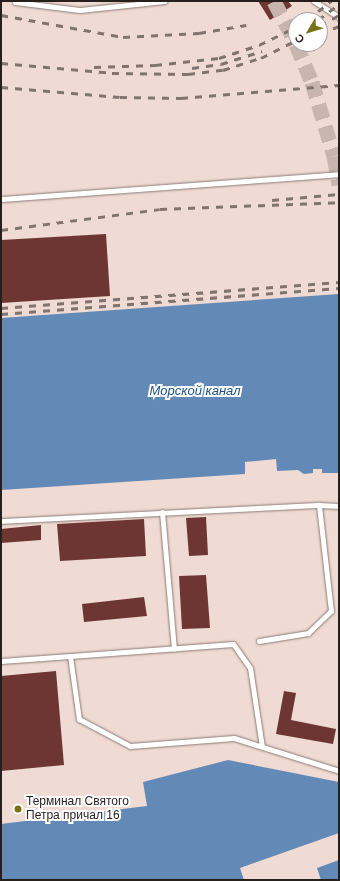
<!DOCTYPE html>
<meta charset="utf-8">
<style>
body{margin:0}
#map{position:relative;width:340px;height:881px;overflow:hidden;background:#efdbd3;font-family:Arial,sans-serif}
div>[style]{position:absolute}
.water>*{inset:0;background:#638ab6}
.pier>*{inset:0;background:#efdbd3}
.building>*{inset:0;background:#6e3633}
.secondary-tunnel>*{height:15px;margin-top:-7.5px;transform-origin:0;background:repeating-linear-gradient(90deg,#c7b5ae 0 15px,transparent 0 23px)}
.roads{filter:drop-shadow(0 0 1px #8c7a73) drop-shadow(0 0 1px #8c7a73)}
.lane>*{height:5px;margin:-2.5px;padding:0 2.5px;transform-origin:2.5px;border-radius:2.5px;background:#fff}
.rail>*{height:3px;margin-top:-1.5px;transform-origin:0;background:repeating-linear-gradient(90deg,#81746f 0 7px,transparent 0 14px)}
.dots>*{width:11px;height:11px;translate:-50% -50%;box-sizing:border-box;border:2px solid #fff;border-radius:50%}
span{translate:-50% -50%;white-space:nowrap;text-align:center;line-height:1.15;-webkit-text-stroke:4px #fff;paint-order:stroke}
.poi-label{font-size:12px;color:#261f1c}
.left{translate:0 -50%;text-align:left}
.water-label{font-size:13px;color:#1b518a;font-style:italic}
.frame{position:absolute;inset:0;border:2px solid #261f1c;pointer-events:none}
.north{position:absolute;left:288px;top:12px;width:40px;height:40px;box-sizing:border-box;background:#fff;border:1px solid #a8a5a4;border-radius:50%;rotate:232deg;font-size:11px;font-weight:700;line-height:16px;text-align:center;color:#261f1c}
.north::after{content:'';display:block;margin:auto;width:14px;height:18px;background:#777316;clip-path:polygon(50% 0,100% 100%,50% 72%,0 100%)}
</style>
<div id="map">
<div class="water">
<div style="clip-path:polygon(339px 294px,339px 473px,322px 473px,322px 469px,313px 469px,313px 473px,304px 474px,298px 470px,277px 471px,276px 459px,245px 462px,245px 474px,1px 490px,1px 318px)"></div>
<div style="clip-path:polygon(228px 760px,339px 782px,339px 880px,1px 880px,1px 824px,147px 806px,143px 782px)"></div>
</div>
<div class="pier">
<div style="clip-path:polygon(339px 833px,339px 860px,317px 868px,321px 880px,244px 880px,240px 868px)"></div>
</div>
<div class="building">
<div style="clip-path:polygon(258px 1px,288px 1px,292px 6px,270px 20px)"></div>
<div style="clip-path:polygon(106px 234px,110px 296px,1px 303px,1px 240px)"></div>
<div style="clip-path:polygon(206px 517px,208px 555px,189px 556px,186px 518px)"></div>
<div style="clip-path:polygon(144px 519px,146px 556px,60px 561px,57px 524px)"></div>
<div style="clip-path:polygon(41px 525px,41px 540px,1px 543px,1px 529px)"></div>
<div style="clip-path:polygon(206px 575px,210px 628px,182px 629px,179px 576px)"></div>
<div style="clip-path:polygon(144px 597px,147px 616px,84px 622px,82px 604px)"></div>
<div style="clip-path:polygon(56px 671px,64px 765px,1px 771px,1px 676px)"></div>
<div style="clip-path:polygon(284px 691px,296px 693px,291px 720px,336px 729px,333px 744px,276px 734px)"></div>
</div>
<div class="secondary-tunnel">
<div style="left:274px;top:1px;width:47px;rotate:62.4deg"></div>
<div style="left:296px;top:44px;width:41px;rotate:67.2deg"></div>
<div style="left:312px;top:82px;width:77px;rotate:73.4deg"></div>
<div style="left:334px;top:156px;width:29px;rotate:80deg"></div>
</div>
<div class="roads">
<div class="lane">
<div style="left:314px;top:1px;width:30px;rotate:33deg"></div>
<div style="left:15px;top:2px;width:65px;rotate:7deg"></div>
<div style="left:80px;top:10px;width:85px;rotate:-6deg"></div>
<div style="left:1px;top:199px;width:339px;rotate:-4.2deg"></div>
<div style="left:162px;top:512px;width:137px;rotate:85deg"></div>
<div style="left:1px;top:521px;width:318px;rotate:-2.9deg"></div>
<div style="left:259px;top:641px;width:50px;rotate:-9.3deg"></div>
<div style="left:308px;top:633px;width:32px;rotate:-44deg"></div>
<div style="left:331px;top:611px;width:107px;rotate:-96.5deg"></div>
<div style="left:319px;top:505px;width:20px;rotate:3deg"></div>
<div style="left:1px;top:661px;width:69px;rotate:-4.1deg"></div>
<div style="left:262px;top:747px;width:80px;rotate:-98.6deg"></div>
<div style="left:250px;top:668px;width:29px;rotate:-125deg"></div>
<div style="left:233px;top:644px;width:163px;rotate:175.8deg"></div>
<div style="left:70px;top:656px;width:64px;rotate:81.9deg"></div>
<div style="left:79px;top:719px;width:58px;rotate:27.9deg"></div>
<div style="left:130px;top:746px;width:104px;rotate:-4.4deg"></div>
<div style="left:234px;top:738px;width:110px;rotate:17.4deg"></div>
</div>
</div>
<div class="rail">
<div style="left:1px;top:15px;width:124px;rotate:10.2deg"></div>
<div style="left:123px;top:37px;width:76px;rotate:-3deg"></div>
<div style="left:199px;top:33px;width:48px;rotate:-9.7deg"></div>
<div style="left:307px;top:20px;width:31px;rotate:-38deg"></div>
<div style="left:318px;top:20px;width:26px;rotate:-37deg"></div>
<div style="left:320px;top:26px;width:22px;rotate:-30deg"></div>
<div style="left:320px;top:34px;width:21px;rotate:-23deg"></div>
<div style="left:1px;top:63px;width:111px;rotate:5.1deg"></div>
<div style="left:112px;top:73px;width:76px;rotate:0.8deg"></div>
<div style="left:188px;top:74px;width:35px;rotate:-7deg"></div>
<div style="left:223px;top:70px;width:40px;rotate:-18deg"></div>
<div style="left:261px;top:58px;width:39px;rotate:-27deg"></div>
<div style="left:94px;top:67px;width:61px;rotate:-1.9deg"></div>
<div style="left:155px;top:65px;width:64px;rotate:-6.2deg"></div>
<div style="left:219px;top:58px;width:42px;rotate:-18deg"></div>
<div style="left:259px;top:45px;width:41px;rotate:-25.9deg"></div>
<div style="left:192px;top:68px;width:29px;rotate:-8deg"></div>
<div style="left:221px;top:64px;width:43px;rotate:-17.6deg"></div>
<div style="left:1px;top:87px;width:119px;rotate:4.8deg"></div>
<div style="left:120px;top:97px;width:61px;rotate:0.9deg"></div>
<div style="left:181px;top:98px;width:159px;rotate:-4.7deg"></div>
<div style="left:272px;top:200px;width:67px;rotate:-5.1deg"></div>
<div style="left:1px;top:230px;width:160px;rotate:-7.5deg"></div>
<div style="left:160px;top:209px;width:179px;rotate:-2.2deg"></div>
<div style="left:1px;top:308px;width:339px;rotate:-4.4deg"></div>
<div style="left:1px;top:314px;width:339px;rotate:-4.4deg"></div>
</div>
<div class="dots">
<div style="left:18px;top:809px;background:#777316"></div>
</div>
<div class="poi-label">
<span class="left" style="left:26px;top:809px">Терминал Святого<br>Петра причал 16</span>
</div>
<div class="water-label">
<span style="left:195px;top:391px">Морской канал</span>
</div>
<div class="frame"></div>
<div class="north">С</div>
</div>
